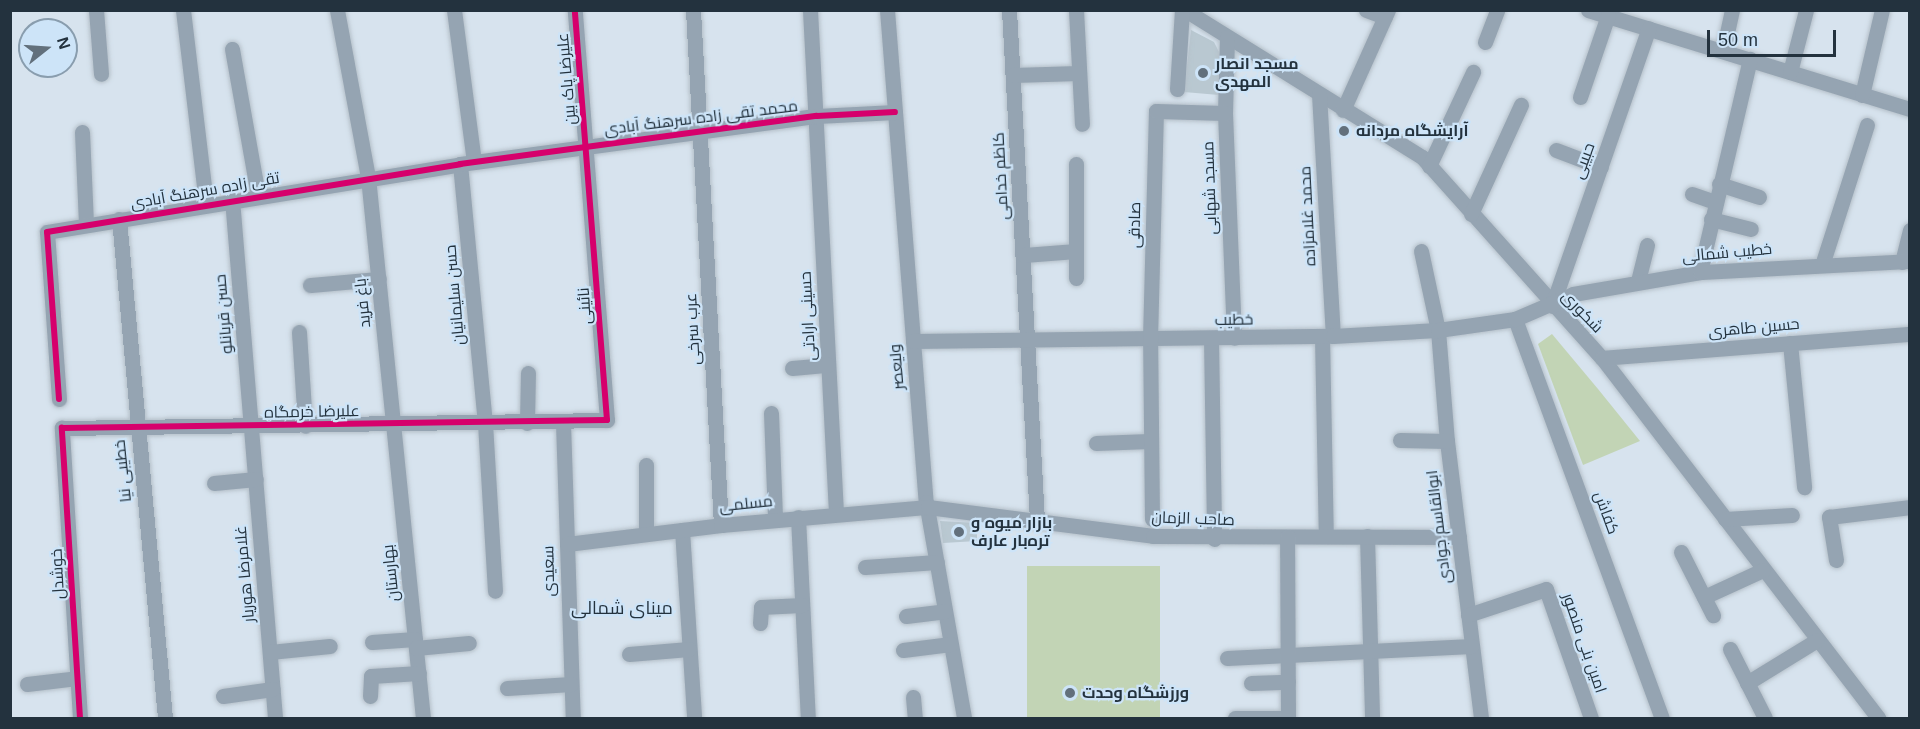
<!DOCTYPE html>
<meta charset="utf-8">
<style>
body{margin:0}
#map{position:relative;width:1920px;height:729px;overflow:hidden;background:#d7e3ee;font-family:Arial,Cairo,sans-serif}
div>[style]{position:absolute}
.green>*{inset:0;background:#c2d4b5}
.building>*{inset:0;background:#b9c8d1}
.roads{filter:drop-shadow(0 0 2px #b5c0c9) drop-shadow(0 0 2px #b5c0c9)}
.street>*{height:15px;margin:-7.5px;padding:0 7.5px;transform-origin:7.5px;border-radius:7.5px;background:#95a4b2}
.cycleway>*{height:6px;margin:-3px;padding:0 3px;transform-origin:3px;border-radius:3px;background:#d6006c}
.dots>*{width:16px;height:16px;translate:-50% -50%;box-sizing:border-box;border:3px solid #cde4f8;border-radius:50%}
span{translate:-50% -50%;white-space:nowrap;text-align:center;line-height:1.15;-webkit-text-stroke:4.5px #cde4f8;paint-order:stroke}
.poi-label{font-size:16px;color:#23323e;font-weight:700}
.left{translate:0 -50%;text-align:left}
.street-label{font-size:16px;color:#23323e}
.neighbourhood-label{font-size:18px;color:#23323e}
.frame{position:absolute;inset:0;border:12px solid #23323e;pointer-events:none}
.north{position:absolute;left:18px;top:18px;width:60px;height:60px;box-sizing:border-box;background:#cde4f8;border:2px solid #899dae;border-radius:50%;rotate:73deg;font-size:16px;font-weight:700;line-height:24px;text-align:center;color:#23323e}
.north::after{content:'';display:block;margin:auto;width:21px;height:27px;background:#62707c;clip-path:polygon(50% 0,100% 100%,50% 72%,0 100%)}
.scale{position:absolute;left:1707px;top:30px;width:129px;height:27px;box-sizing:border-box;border:3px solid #23323e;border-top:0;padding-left:8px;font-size:18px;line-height:21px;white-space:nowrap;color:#23323e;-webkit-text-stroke:4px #cde4f8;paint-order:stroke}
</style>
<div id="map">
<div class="green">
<div style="clip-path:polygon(1552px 334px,1598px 389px,1640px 441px,1583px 465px,1538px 344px)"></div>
<div style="clip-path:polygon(1027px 566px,1160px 566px,1160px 718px,1027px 718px)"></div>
</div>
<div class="building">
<div style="clip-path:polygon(1191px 30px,1214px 42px,1220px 54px,1219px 95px,1184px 92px)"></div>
<div style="clip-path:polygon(940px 521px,977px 523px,977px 541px,943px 543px)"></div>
</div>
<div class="roads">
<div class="street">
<div style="left:96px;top:10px;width:64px;rotate:85.5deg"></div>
<div style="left:183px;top:10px;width:195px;rotate:83.2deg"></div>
<div style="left:337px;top:10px;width:170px;rotate:79.5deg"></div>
<div style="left:368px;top:177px;width:544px;rotate:84.2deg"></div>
<div style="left:454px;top:10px;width:153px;rotate:82.5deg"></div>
<div style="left:693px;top:10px;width:516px;rotate:86.89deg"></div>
<div style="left:810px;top:10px;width:504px;rotate:87.04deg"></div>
<div style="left:887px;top:10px;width:494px;rotate:85.5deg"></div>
<div style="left:926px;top:502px;width:219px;rotate:80deg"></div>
<div style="left:1009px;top:10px;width:511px;rotate:86.86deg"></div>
<div style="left:1076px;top:10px;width:114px;rotate:87deg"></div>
<div style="left:1185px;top:10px;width:279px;rotate:31.8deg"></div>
<div style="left:1422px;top:157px;width:270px;rotate:48.2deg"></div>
<div style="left:1602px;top:358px;width:454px;rotate:52.5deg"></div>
<div style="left:1366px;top:10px;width:20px;rotate:20deg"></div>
<div style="left:1588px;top:10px;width:337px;rotate:17.1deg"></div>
<div style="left:1227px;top:37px;width:76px;rotate:91.5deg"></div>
<div style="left:1225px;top:113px;width:225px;rotate:87.7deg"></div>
<div style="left:1485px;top:42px;width:34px;rotate:-69deg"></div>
<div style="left:232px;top:49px;width:148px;rotate:79.9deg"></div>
<div style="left:1723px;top:51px;width:42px;rotate:-77.6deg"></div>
<div style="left:1790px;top:72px;width:64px;rotate:-75.5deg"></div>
<div style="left:1013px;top:75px;width:66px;rotate:-1.7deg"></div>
<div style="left:1177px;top:89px;width:79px;rotate:-86.4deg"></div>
<div style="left:1319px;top:94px;width:242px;rotate:86.7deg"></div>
<div style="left:1862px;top:95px;width:87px;rotate:-76.8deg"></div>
<div style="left:1580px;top:97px;width:87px;rotate:-71.1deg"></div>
<div style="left:1343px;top:110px;width:110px;rotate:-65.8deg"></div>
<div style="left:82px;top:132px;width:93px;rotate:87.5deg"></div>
<div style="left:1556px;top:150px;width:48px;rotate:20.7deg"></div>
<div style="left:460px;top:164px;width:260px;rotate:84.5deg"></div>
<div style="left:485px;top:423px;width:168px;rotate:86.6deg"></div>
<div style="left:1429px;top:166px;width:104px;rotate:-64.9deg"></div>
<div style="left:1719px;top:184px;width:42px;rotate:18deg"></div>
<div style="left:1692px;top:194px;width:24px;rotate:19deg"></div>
<div style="left:232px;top:199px;width:521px;rotate:85.26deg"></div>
<div style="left:1471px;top:214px;width:120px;rotate:-65.4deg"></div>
<div style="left:119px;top:219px;width:501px;rotate:84.73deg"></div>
<div style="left:1711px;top:219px;width:41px;rotate:14deg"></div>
<div style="left:1421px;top:251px;width:81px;rotate:77.9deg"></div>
<div style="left:1438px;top:330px;width:111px;rotate:85.4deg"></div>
<div style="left:1447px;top:441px;width:279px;rotate:83deg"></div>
<div style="left:1024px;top:255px;width:52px;rotate:-4.4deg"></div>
<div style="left:1902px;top:262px;width:33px;rotate:-76deg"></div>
<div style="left:1822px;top:265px;width:147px;rotate:-72.2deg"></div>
<div style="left:1700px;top:272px;width:219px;rotate:-76.8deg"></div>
<div style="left:1076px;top:278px;width:114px;rotate:-90deg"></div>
<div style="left:1638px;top:281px;width:37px;rotate:-76deg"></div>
<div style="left:310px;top:285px;width:69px;rotate:-5deg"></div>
<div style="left:1552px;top:306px;width:294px;rotate:-70.8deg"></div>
<div style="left:1515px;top:319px;width:425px;rotate:69.8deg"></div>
<div style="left:299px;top:332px;width:94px;rotate:86.3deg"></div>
<div style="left:1322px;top:336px;width:200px;rotate:88.9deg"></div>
<div style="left:1211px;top:338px;width:201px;rotate:89.1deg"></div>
<div style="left:913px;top:341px;width:420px;rotate:-0.7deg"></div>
<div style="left:1333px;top:336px;width:105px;rotate:-3.3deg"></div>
<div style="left:1438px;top:330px;width:78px;rotate:-8.1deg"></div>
<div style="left:1515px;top:319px;width:63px;rotate:-23.3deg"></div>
<div style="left:1573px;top:294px;width:129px;rotate:-9.8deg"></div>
<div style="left:1700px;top:272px;width:210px;rotate:-3deg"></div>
<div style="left:1790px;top:343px;width:145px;rotate:84.4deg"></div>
<div style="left:1602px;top:358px;width:309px;rotate:-4.5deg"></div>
<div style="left:792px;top:368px;width:36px;rotate:-5deg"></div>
<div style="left:59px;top:399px;width:167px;rotate:-94.1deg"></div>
<div style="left:47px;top:232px;width:419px;rotate:-9.3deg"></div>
<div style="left:460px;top:164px;width:360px;rotate:-7.7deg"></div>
<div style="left:817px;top:116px;width:78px;rotate:-2.9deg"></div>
<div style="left:771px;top:413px;width:106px;rotate:87.8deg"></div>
<div style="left:527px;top:423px;width:50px;rotate:-88.9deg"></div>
<div style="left:563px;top:423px;width:295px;rotate:88.1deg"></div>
<div style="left:1400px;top:440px;width:47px;rotate:1.2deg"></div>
<div style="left:1096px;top:443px;width:54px;rotate:-2.1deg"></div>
<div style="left:214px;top:483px;width:42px;rotate:-5.4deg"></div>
<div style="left:798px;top:517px;width:201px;rotate:87.2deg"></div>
<div style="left:1152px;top:519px;width:180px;rotate:-90.6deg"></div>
<div style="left:1150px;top:339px;width:228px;rotate:-88.5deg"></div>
<div style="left:1156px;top:111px;width:69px;rotate:1.7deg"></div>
<div style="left:1725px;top:519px;width:67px;rotate:-3.4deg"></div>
<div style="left:682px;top:530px;width:188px;rotate:86.3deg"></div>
<div style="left:646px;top:534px;width:69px;rotate:-90deg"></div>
<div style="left:1367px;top:536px;width:182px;rotate:88.4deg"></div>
<div style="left:567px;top:544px;width:155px;rotate:-7deg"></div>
<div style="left:721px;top:525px;width:208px;rotate:-5deg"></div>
<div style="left:928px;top:507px;width:227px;rotate:7.3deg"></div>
<div style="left:1153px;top:536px;width:306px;rotate:0.2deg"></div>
<div style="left:1681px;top:552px;width:71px;rotate:63.1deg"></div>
<div style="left:1836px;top:560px;width:44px;rotate:-99.2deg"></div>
<div style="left:1829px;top:517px;width:82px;rotate:-7deg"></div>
<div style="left:865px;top:567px;width:72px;rotate:-4deg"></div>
<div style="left:1704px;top:597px;width:65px;rotate:-24.6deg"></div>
<div style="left:1468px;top:615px;width:82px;rotate:-18.4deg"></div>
<div style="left:1546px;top:589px;width:137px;rotate:70.8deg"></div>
<div style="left:906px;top:616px;width:39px;rotate:-7deg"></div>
<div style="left:760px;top:623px;width:16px;rotate:-86deg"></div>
<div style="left:761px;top:607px;width:41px;rotate:-2.8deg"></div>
<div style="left:372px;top:642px;width:43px;rotate:-4deg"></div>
<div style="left:416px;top:648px;width:53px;rotate:-5.4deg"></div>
<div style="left:1730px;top:649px;width:77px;rotate:63.1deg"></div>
<div style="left:903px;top:650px;width:48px;rotate:-7.1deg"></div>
<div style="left:270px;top:652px;width:60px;rotate:-5.7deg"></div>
<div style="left:629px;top:654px;width:60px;rotate:-4.8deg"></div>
<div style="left:1227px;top:658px;width:245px;rotate:-2.8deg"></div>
<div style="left:1251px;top:683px;width:37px;rotate:-2deg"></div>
<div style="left:1747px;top:683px;width:82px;rotate:-31.6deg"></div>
<div style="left:27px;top:684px;width:50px;rotate:-6.8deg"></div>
<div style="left:507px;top:688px;width:64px;rotate:-3.6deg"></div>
<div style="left:223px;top:696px;width:50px;rotate:-8deg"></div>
<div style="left:370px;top:696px;width:20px;rotate:-87deg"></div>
<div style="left:371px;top:676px;width:48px;rotate:-3.6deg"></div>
<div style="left:913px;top:697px;width:21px;rotate:85deg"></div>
<div style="left:80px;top:718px;width:291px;rotate:-93.6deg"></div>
<div style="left:62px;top:428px;width:545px;rotate:-0.84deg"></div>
<div style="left:607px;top:420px;width:411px;rotate:-94.5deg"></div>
<div style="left:1235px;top:718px;width:53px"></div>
<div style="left:1288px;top:718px;width:181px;rotate:-90.3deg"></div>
</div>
</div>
<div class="cycleway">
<div style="left:59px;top:399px;width:167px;rotate:-94.1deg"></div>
<div style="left:47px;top:232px;width:419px;rotate:-9.3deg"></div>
<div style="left:460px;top:164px;width:360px;rotate:-7.7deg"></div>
<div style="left:817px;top:116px;width:78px;rotate:-2.9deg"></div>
<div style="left:80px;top:718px;width:291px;rotate:-93.6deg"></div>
<div style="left:62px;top:428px;width:545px;rotate:-0.84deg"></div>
<div style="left:607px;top:420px;width:411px;rotate:-94.5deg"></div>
</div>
<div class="dots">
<div style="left:1203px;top:73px;background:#62707c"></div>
<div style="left:1344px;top:131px;background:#62707c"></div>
<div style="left:959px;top:532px;background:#62707c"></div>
<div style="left:1070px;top:693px;background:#62707c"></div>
</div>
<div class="poi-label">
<span class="left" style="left:1215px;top:73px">مسجد انصار<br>المهدی</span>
<span class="left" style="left:1356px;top:131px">آرایشگاه مردانه</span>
<span class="left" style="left:971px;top:532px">بازار میوه و<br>تره‌بار عارف</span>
<span class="left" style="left:1082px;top:693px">ورزشگاه وحدت</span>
</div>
<div class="street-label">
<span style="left:567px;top:79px;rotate:-95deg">علیرضا پاک بین</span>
<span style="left:701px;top:118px;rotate:-7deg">محمد تقی زاده سرهنگ آبادی</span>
<span style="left:1584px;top:161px;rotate:-70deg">حبیبی</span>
<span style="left:1001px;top:176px;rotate:-93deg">کاظم خدامی</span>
<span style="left:1210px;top:188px;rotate:-92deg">مسجد شهابی</span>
<span style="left:205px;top:191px;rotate:-10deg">تقی زاده سرهنگ آبادی</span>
<span style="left:1308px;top:216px;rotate:-93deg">محمد غلامزاده</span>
<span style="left:1135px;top:225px;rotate:-89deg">صادقی</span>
<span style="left:1727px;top:253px;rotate:-5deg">خطیب شمالی</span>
<span style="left:455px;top:295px;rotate:-95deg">حسن سلیمانیان</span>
<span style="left:363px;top:303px;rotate:-96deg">باغ فرید</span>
<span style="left:585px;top:306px;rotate:-94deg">نائینی</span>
<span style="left:1582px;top:312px;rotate:46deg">شکوری</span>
<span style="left:224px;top:314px;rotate:-95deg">حسن قربانلو</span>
<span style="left:808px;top:316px;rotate:-93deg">حسینی ارادتی</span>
<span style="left:1234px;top:320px;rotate:-1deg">خطیب</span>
<span style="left:1754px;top:328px;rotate:-5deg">حسین طاهری</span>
<span style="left:693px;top:329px;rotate:-93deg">عرب سرخی</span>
<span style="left:897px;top:367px;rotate:-95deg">ولیعصر</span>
<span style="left:312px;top:412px;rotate:-1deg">علیرضا خرمگاه</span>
<span style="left:123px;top:471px;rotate:-96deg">خطیبی نیا</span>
<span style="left:746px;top:504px;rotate:-6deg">مسلمی</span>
<span style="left:1606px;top:513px;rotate:70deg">کفاش</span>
<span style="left:1193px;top:519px;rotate:2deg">صاحب الزمان</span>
<span style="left:1439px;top:527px;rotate:-97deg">ابوالقاسم جوادی</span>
<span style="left:549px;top:571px;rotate:-91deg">سعیدی</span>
<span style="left:391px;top:573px;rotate:-96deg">بهارستان</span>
<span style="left:58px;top:574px;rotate:-93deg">خوشدل</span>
<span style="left:245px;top:574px;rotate:-95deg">غلامرضا هوریار</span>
<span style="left:1584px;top:643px;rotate:71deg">امین بنی منصور</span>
</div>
<div class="neighbourhood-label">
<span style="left:622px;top:608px">مینای شمالی</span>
</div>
<div class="frame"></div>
<div class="north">N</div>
<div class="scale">50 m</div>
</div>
